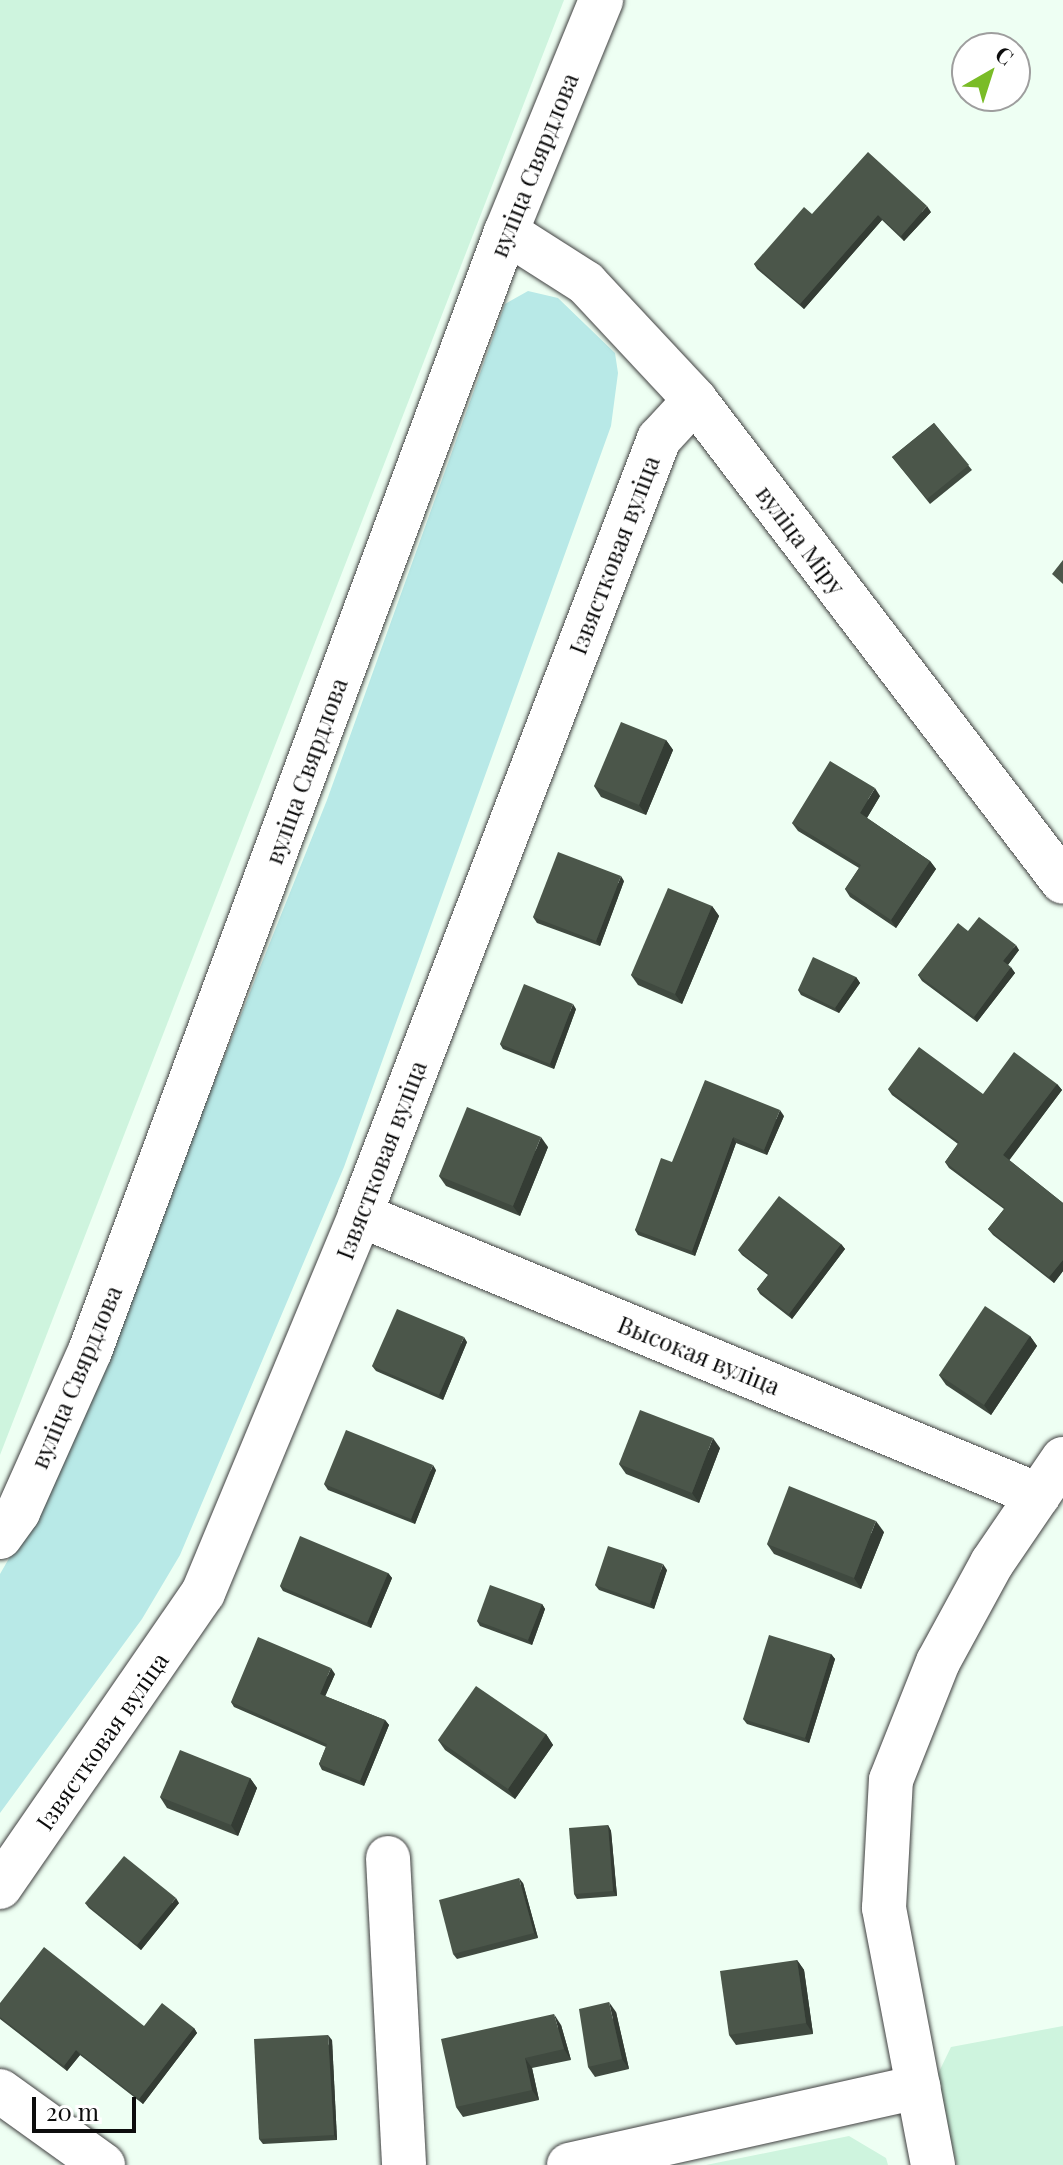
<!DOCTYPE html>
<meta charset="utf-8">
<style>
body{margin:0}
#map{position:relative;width:1063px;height:2165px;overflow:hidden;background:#eefff3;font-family:"Playfair Display",serif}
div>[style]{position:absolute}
.farmland>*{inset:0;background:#cef4de}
.green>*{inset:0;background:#b8e9e7}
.roads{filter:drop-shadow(0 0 2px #404040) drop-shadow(0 0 2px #404040)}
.minor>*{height:44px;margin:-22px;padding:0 22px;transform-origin:22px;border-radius:22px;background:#fff}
.wall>*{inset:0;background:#404a40}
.shaded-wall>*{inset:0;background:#343c34}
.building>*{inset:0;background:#4b564a}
span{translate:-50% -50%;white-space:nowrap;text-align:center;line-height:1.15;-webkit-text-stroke:8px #fff;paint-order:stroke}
.street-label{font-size:24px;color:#0d0d0d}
.north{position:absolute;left:951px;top:32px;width:80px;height:80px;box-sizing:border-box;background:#fff;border:2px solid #9e9e9e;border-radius:50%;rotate:39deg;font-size:22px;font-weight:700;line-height:32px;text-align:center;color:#0d0d0d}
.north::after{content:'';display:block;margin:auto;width:28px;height:36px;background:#7abc27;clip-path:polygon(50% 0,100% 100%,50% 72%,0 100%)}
.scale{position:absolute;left:32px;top:2097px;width:104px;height:36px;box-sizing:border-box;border:4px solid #0d0d0d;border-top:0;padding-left:10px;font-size:24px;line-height:28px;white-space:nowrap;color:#0d0d0d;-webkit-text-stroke:6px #fff;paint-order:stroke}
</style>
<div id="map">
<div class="farmland">
<div style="clip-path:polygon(0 0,564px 0,0 1455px)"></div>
<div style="clip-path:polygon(1063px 2026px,1063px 2165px,957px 2165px,936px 2078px,951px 2047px)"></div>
<div style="clip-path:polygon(849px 2136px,886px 2158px,888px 2165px,706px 2165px)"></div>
</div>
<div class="green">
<div style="clip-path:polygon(528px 291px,558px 298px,615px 353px,618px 373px,611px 426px,344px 1167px,180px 1555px,142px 1619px,0 1813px,0 1574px,56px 1477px,327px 800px,505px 304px)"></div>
</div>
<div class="roads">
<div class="minor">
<div style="left:506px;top:232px;width:95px;rotate:32.5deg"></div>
<div style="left:586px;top:283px;width:160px;rotate:47deg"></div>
<div style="left:695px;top:400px;width:606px;rotate:52.64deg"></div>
<div style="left:360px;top:1215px;width:734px;rotate:22.44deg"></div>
<div style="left:0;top:1537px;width:31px;rotate:-54deg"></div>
<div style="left:18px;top:1512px;width:176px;rotate:-65.9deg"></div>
<div style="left:90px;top:1351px;width:1194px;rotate:-69.61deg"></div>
<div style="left:506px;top:232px;width:251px;rotate:-67.7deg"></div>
<div style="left:388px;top:1858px;width:307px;rotate:87deg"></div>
<div style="left:0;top:1887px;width:357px;rotate:-55.4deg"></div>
<div style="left:203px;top:1593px;width:409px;rotate:-67.4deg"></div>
<div style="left:360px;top:1215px;width:832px;rotate:-68.93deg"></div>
<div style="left:659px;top:439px;width:53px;rotate:-47.3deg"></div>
<div style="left:0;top:2091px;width:127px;rotate:35.7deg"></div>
<div style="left:569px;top:2165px;width:358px;rotate:-12.6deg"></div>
<div style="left:933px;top:2165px;width:262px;rotate:-100.8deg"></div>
<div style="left:884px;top:1908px;width:128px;rotate:-86.9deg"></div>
<div style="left:891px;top:1780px;width:127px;rotate:-68.3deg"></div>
<div style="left:938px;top:1662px;width:113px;rotate:-61.4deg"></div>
<div style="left:992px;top:1563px;width:126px;rotate:-55.7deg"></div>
</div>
</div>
<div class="wall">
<div style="clip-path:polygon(931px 212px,904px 241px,882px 220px,804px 309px,757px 269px,754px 264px,812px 214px)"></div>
<div style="clip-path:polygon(934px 423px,972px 470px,930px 504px,892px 457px)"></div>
<div style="clip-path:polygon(666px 740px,673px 750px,646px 815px,601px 797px,594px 786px)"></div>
<div style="clip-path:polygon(880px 796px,867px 818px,930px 861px,936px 869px,896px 928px,850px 897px,845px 889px,859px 868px,798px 831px,792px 823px)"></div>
<div style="clip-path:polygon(624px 881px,600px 946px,537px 923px,533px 917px)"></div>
<div style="clip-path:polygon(712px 906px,719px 916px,682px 1004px,638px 985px,631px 975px)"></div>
<div style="clip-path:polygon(968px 931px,1019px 950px,1008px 965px,1015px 973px,977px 1022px,922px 981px,918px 975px)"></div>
<div style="clip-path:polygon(856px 977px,860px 983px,839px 1013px,801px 995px,798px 990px)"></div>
<div style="clip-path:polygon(576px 1009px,554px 1069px,503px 1049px,500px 1044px)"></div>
<div style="clip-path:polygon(1057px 1084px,1062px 1090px,1009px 1160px,1063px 1203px,1063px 1271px,1054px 1283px,993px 1235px,988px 1229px,1004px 1209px,949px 1168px,945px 1162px,958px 1144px,892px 1095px,888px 1089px,983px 1094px)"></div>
<div style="clip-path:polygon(784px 1116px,767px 1155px,736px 1143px,695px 1256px,638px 1235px,635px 1230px,672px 1162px)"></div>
<div style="clip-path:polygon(548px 1147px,520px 1216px,446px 1186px,439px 1176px)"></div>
<div style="clip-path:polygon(841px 1244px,845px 1249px,792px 1319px,760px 1294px,757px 1289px,768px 1275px,742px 1255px,738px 1250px)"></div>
<div style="clip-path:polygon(1030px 1336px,1037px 1346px,991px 1415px,946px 1385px,939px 1375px)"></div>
<div style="clip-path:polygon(467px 1342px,443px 1400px,376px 1371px,372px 1366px)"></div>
<div style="clip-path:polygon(720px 1448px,699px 1503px,626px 1474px,619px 1464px)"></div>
<div style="clip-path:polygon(436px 1470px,415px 1524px,328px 1490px,324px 1484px)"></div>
<div style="clip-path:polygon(884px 1532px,861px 1589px,774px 1554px,767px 1544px)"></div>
<div style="clip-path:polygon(667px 1570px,654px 1609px,599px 1590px,595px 1585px)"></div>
<div style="clip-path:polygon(388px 1573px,392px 1578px,371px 1628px,283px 1591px,280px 1586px)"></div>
<div style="clip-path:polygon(542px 1604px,545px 1609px,532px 1645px,480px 1626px,477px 1621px)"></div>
<div style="clip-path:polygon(831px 1654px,835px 1659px,809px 1743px,747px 1724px,743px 1719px)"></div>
<div style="clip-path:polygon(335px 1674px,325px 1696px,385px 1720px,389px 1725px,364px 1786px,322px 1770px,319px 1764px,326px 1747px,234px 1707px,231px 1702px)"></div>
<div style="clip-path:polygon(546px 1734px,553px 1745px,515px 1799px,445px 1750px,438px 1740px)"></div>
<div style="clip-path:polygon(250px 1778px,257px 1788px,238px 1836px,167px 1808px,160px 1797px)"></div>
<div style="clip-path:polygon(608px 1825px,611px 1831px,617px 1896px,577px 1899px,574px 1894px)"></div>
<div style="clip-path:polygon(523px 1883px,538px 1938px,457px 1959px,453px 1954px)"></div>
<div style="clip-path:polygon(85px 1903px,179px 1903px,141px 1950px,89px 1908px)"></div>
<div style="clip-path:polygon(797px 1960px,804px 1970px,813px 2034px,736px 2045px,729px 2035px)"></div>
<div style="clip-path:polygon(0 2003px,144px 2026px,194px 2028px,197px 2033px,143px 2104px,80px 2055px,67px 2071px,0 2019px)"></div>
<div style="clip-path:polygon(616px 2012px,629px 2069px,595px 2077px,588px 2067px)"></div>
<div style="clip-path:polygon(561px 2025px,571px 2060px,532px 2068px,539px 2100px,463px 2117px,456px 2107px)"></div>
<div style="clip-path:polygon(332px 2040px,337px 2140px,263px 2144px,259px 2139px)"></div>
</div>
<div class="shaded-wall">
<div style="clip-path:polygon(927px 206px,931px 212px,904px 241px,901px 236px)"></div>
<div style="clip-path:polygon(878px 215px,882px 220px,804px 309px,800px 304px)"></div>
<div style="clip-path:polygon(666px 740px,673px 750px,646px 815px,639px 805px)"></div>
<div style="clip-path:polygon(875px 788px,880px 796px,865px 821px,860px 813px)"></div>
<div style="clip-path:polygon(930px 861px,936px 869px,896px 928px,891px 920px)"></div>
<div style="clip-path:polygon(621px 876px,624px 881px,600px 946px,596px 941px)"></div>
<div style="clip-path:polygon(712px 906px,719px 916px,682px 1004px,675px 994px)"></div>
<div style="clip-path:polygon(1016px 945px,1019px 950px,1007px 966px,1003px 961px)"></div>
<div style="clip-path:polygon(1011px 967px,1015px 973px,977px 1022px,974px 1017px)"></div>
<div style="clip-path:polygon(856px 977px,860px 983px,839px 1013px,835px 1008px)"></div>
<div style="clip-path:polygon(573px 1004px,576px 1009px,554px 1069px,550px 1064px)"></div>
<div style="clip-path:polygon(1057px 1084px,1062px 1090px,1008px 1162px,1003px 1155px)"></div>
<div style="clip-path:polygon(780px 1110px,784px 1116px,767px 1155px,764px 1150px)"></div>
<div style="clip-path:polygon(541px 1137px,548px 1147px,520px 1216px,513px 1206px)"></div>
<div style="clip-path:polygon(733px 1137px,736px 1143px,695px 1256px,692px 1251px)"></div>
<div style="clip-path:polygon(841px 1244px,845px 1249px,792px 1319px,789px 1314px)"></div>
<div style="clip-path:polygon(1063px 1260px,1063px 1271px,1054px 1283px,1049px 1277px)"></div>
<div style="clip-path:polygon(1030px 1336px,1037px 1346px,991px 1415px,984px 1405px)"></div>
<div style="clip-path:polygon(464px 1337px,467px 1342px,443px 1400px,439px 1395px)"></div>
<div style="clip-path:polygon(713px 1438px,720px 1448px,699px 1503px,692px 1493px)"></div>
<div style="clip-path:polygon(433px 1465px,436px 1470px,415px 1524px,411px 1519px)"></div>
<div style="clip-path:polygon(876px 1521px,884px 1532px,861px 1589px,854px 1578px)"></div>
<div style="clip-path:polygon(663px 1564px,667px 1570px,654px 1609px,650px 1604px)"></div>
<div style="clip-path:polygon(388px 1573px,392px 1578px,371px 1628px,367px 1623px)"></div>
<div style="clip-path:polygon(542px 1604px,545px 1609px,532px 1645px,528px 1640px)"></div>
<div style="clip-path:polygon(831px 1654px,835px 1659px,809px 1743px,805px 1738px)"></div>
<div style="clip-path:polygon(331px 1668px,335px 1674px,324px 1699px,320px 1694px)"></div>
<div style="clip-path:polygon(385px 1720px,389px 1725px,364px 1786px,360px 1781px)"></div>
<div style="clip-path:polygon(546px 1734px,553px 1745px,515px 1799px,508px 1789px)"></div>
<div style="clip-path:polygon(250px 1778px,257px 1788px,238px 1836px,231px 1825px)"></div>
<div style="clip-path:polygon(608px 1825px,611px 1831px,617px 1896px,613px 1891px)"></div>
<div style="clip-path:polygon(519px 1878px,523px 1883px,538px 1938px,534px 1933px)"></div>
<div style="clip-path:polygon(176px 1898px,179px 1903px,141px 1950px,137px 1945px)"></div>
<div style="clip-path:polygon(797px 1960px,804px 1970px,813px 2034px,806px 2023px)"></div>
<div style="clip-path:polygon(609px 2002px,616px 2012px,629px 2069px,622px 2059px)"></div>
<div style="clip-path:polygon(554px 2014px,561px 2025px,571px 2060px,564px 2049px)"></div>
<div style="clip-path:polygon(194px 2028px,197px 2033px,143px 2104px,139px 2099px)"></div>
<div style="clip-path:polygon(328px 2035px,332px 2040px,337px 2140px,334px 2135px)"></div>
<div style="clip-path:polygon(76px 2050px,80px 2055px,67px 2071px,64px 2066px)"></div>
<div style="clip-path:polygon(525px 2058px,532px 2068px,539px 2100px,532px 2090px)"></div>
</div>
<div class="building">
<div style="clip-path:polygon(868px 152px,927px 206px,901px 236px,878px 215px,800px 304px,754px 264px,804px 207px,812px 214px)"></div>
<div style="clip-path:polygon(934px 423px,969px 465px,927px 499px,892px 457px)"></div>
<div style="clip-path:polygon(1063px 560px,1063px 584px,1052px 574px)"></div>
<div style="clip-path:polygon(621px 722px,666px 740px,639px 805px,594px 786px)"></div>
<div style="clip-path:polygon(830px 761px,875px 788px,860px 813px,930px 861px,891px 920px,845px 889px,861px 865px,792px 823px)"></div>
<div style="clip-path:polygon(558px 852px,621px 876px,596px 941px,533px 917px)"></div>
<div style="clip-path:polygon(668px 888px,712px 906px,675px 994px,631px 975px)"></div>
<div style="clip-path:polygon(979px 917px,1016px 945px,1003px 961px,1011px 967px,974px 1017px,918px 975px,958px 923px,968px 931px)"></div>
<div style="clip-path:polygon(813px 957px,856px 977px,835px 1008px,798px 990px)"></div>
<div style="clip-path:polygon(524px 984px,573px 1004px,550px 1064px,500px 1044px)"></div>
<div style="clip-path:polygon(919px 1047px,983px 1094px,1014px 1052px,1057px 1084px,1003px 1155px,1063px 1203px,1063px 1260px,1049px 1277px,988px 1229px,1005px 1208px,945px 1162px,959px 1142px,888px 1089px)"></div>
<div style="clip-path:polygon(705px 1080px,780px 1110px,764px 1150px,733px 1137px,692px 1251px,635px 1230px,661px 1158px,672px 1162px)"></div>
<div style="clip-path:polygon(467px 1107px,541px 1137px,513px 1206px,439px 1176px)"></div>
<div style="clip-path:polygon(779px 1196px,841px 1244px,789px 1314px,757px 1289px,769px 1274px,738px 1250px)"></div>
<div style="clip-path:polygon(985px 1306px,1030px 1336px,984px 1405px,939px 1375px)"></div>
<div style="clip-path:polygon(397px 1309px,464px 1337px,439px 1395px,372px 1366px)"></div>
<div style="clip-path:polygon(640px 1410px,713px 1438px,692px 1493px,619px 1464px)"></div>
<div style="clip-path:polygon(346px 1430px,433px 1465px,411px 1519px,324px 1484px)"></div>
<div style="clip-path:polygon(789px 1486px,876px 1521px,854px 1578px,767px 1544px)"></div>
<div style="clip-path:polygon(300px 1536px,388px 1573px,367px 1623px,280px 1586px)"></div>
<div style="clip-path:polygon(608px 1546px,663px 1564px,650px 1604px,595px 1585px)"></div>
<div style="clip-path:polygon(490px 1585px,542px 1604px,528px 1640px,477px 1621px)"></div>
<div style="clip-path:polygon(769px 1635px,831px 1654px,805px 1738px,743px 1719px)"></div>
<div style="clip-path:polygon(258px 1637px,331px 1668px,320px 1694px,385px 1720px,360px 1781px,319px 1764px,327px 1744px,231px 1702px)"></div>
<div style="clip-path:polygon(476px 1686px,546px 1734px,508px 1789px,438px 1740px)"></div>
<div style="clip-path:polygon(180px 1750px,250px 1778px,231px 1825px,160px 1797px)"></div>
<div style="clip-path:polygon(608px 1825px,613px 1891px,574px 1894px,569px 1828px)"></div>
<div style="clip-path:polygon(124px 1856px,176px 1898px,137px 1945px,85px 1903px)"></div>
<div style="clip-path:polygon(519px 1878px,534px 1933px,453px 1954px,439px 1900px)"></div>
<div style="clip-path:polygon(44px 1947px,144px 2026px,162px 2003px,194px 2028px,139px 2099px,76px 2050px,64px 2066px,0 2017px,0 2003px)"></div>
<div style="clip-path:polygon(797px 1960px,806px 2023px,729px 2035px,720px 1971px)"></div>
<div style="clip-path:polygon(609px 2002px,622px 2059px,588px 2067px,579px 2009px)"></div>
<div style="clip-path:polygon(554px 2014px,564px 2049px,525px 2058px,532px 2090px,456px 2107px,441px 2039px)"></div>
<div style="clip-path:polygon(328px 2035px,334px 2135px,259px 2139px,254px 2039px)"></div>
</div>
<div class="street-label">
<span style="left:534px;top:165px;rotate:-68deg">вуліца Свярдлова</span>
<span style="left:801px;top:540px;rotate:53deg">вуліца Міру</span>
<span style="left:614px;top:555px;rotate:-69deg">Ізвястковая вуліца</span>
<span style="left:306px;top:771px;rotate:-70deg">вуліца Свярдлова</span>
<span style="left:381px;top:1160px;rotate:-69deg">Ізвястковая вуліца</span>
<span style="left:699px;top:1355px;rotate:22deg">Высокая вуліца</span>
<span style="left:76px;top:1377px;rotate:-67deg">вуліца Свярдлова</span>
<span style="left:102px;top:1741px;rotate:-55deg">Ізвястковая вуліца</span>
</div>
<div class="north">С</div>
<div class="scale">20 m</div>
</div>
